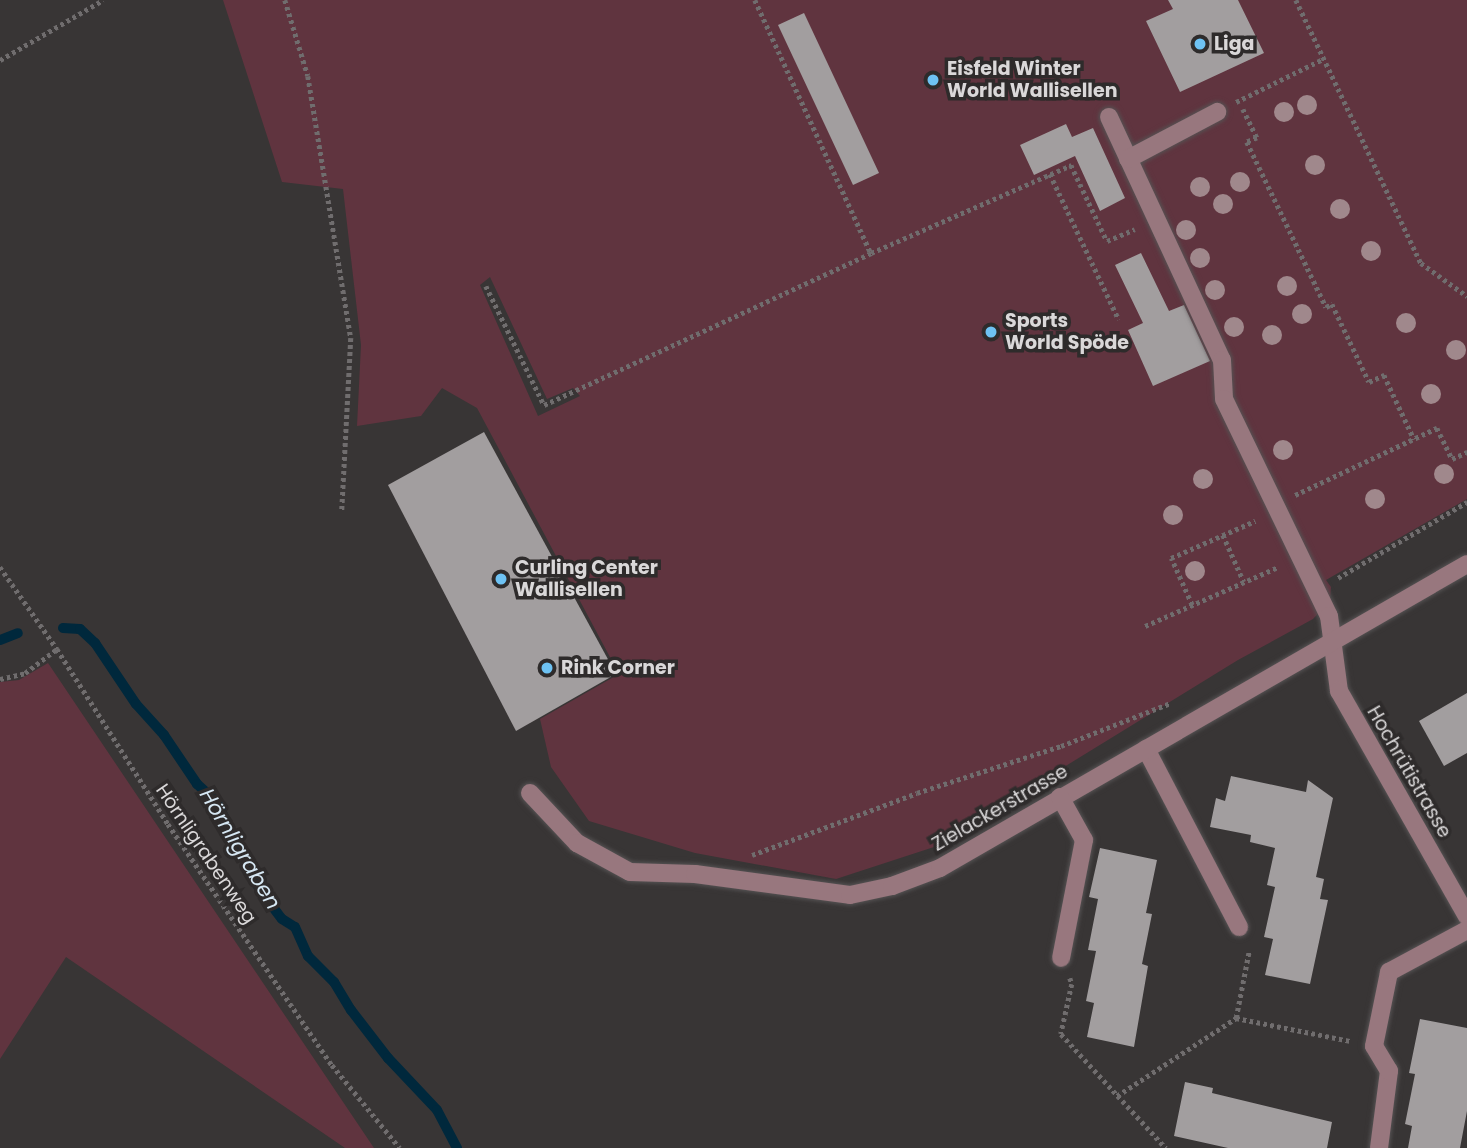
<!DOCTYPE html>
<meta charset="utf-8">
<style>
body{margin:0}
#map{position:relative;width:1467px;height:1148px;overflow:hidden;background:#383535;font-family:Poppins,sans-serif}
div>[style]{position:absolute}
.green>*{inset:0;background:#60343f}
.stream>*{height:10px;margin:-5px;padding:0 5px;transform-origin:5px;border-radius:5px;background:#00283c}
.building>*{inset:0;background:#a29e9f}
.path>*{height:4.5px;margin-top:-2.25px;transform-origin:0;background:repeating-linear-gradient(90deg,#706d6e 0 3.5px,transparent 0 7px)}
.roads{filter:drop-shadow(0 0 2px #555253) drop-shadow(0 0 2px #555253)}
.minor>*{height:18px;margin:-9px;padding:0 9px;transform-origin:9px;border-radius:9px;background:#98777e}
.trees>*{width:20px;height:20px;margin:-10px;border-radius:50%;background:#a0888c}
.dots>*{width:19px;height:19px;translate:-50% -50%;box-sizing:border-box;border:4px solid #2e2b2b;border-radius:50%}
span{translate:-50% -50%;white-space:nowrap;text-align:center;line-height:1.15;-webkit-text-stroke:7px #2e2b2b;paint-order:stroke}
.poi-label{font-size:19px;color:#dad8d9;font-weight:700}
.left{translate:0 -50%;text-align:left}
.street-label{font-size:19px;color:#dad8d9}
.water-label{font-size:21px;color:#d6e7f3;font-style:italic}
</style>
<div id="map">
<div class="green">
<div style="clip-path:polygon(evenodd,223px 0,1467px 0,1467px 499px,1326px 580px,1331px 587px,1330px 601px,1313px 619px,1238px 660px,934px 847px,836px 879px,695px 853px,589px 821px,551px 767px,540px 719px,619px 674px,477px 408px,442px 388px,421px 416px,357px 426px,361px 345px,343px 189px,282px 182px,223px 0,490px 277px,547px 399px,573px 388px,580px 396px,538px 416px,480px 285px,490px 277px)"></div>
<div style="clip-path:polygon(48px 663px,374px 1148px,345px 1148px,66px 957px,0 1059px,0 682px,19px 680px)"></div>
</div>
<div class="stream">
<div style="left:63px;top:628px;width:17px;rotate:3deg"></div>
<div style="left:80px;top:629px;width:21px;rotate:43deg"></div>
<div style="left:95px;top:643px;width:73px;rotate:56.1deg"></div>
<div style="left:136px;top:704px;width:42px;rotate:47.9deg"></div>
<div style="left:164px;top:735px;width:59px;rotate:56deg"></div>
<div style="left:197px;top:784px;width:25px;rotate:42deg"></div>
<div style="left:216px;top:801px;width:99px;rotate:63.7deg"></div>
<div style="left:260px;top:890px;width:36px;rotate:53deg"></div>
<div style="left:282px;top:919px;width:15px;rotate:32deg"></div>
<div style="left:295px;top:927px;width:32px;rotate:66deg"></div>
<div style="left:308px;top:956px;width:37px;rotate:45deg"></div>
<div style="left:334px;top:982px;width:33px;rotate:59deg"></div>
<div style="left:351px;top:1010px;width:61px;rotate:52.4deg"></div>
<div style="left:388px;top:1058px;width:71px;rotate:46.7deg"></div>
<div style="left:437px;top:1110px;width:43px;rotate:62.2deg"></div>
<div style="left:0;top:640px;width:19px;rotate:-21deg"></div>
</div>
<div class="building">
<div style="clip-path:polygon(1168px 0,1238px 0,1264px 53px,1180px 92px,1146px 21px,1173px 9px)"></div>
<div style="clip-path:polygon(804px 13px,879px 173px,853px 185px,778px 25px)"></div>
<div style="clip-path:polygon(1066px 124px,1072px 137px,1093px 128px,1125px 198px,1100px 211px,1075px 156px,1034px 175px,1020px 145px)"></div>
<div style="clip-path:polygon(1141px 253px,1169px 311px,1184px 305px,1210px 361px,1153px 386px,1128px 330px,1143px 323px,1115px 265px)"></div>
<div style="clip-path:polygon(484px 432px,616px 674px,516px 731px,388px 485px)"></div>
<div style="clip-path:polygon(1467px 693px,1467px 753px,1444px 766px,1419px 721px)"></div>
<div style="clip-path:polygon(1231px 776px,1306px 792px,1308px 780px,1333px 798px,1316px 877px,1324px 879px,1320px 899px,1328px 900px,1310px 984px,1265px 975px,1273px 939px,1264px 937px,1275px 887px,1267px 885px,1275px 848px,1250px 842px,1251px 835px,1210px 827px,1216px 798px,1225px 801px)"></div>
<div style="clip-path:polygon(1100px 848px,1157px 860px,1146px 913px,1152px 914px,1142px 964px,1148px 966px,1134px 1047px,1087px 1037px,1094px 1003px,1086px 1001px,1096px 951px,1088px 950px,1098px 899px,1089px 897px)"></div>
<div style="clip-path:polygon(1420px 1019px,1467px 1028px,1467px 1111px,1460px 1148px,1408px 1148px,1412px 1126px,1405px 1124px,1415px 1074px,1409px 1073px)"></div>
<div style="clip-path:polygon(1185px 1082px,1213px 1088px,1212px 1093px,1332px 1122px,1327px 1148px,1228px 1148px,1174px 1136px)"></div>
</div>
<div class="path">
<div style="left:285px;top:0;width:79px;rotate:73.2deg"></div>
<div style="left:308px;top:76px;width:266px;rotate:80.7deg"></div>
<div style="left:351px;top:338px;width:174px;rotate:93deg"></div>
<div style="left:755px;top:0;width:278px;rotate:65.4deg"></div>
<div style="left:871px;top:253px;width:219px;rotate:-23.7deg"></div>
<div style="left:1071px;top:165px;width:84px;rotate:64.7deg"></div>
<div style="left:1107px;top:241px;width:30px;rotate:-23deg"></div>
<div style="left:1296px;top:0;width:291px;rotate:64.6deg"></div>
<div style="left:1421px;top:263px;width:57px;rotate:35.7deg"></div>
<div style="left:0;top:60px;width:119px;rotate:-30.2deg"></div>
<div style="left:1236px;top:102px;width:97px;rotate:-26.3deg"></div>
<div style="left:1243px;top:109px;width:32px;rotate:64deg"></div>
<div style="left:1257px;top:138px;width:11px;rotate:158deg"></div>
<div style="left:1247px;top:142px;width:183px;rotate:64.4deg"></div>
<div style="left:1326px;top:307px;width:7px;rotate:-27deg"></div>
<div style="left:1332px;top:304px;width:86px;rotate:64.6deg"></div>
<div style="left:1369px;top:382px;width:17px;rotate:-25deg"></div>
<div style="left:1384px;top:375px;width:71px;rotate:64.9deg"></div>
<div style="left:1050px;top:174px;width:161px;rotate:64.7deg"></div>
<div style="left:486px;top:286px;width:132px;rotate:64deg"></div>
<div style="left:544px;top:405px;width:361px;rotate:-24.9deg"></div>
<div style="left:1295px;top:495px;width:157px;rotate:-25.3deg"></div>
<div style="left:1437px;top:428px;width:34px;rotate:64deg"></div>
<div style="left:1452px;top:459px;width:17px;rotate:-25deg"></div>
<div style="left:1223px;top:535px;width:51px;rotate:65.9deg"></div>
<div style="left:0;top:567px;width:100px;rotate:55.2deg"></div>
<div style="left:57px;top:649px;width:207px;rotate:57.6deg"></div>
<div style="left:168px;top:824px;width:292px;rotate:55.8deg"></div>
<div style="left:332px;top:1065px;width:107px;rotate:50.7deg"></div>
<div style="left:1338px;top:578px;width:150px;rotate:-30.5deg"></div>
<div style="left:1192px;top:605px;width:51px;rotate:-114.1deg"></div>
<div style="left:1171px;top:558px;width:92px;rotate:-23.8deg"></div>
<div style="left:1145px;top:626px;width:145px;rotate:-23.9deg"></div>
<div style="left:0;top:679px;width:26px;rotate:-13deg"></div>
<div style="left:25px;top:673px;width:40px;rotate:-37deg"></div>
<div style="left:752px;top:855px;width:176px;rotate:-20.6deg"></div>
<div style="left:917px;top:793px;width:151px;rotate:-18.1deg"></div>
<div style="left:1061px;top:746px;width:118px;rotate:-21.4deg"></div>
<div style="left:1070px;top:978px;width:6px;rotate:72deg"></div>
<div style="left:1072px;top:984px;width:51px;rotate:102.4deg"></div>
<div style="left:1061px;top:1034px;width:155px;rotate:47.4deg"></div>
<div style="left:1236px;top:1018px;width:68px;rotate:-79deg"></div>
<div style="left:1117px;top:1096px;width:142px;rotate:-33.2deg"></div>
<div style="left:1236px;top:1018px;width:116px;rotate:11.4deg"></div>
</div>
<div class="roads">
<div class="minor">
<div style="left:1109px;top:117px;width:268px;rotate:65.1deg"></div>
<div style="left:1222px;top:360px;width:39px;rotate:87deg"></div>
<div style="left:1224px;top:399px;width:241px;rotate:64.2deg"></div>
<div style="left:1329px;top:616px;width:76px;rotate:82.4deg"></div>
<div style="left:1339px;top:691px;width:259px;rotate:60.4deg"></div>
<div style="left:1128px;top:159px;width:101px;rotate:-27.8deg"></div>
<div style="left:1146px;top:749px;width:201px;rotate:62.4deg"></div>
<div style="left:530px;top:793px;width:69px;rotate:46.8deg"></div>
<div style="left:577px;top:843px;width:60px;rotate:28.7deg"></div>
<div style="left:630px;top:872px;width:65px;rotate:1.8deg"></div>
<div style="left:695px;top:874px;width:156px;rotate:7.7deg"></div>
<div style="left:850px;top:895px;width:43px;rotate:-12.1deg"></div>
<div style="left:892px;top:886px;width:51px;rotate:-20.6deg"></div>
<div style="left:940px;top:868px;width:608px;rotate:-29.98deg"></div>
<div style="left:1060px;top:797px;width:49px;rotate:60.8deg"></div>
<div style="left:1084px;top:840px;width:120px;rotate:101deg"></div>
<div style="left:1379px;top:1148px;width:78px;rotate:-82.6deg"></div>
<div style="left:1389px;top:1071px;width:29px;rotate:-121deg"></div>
<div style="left:1374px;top:1046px;width:76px;rotate:-78.5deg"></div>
<div style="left:1389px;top:972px;width:89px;rotate:-28.3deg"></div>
</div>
</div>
<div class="trees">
<div style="left:1307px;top:105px"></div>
<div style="left:1284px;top:112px"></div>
<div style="left:1315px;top:165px"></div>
<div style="left:1240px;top:182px"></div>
<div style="left:1200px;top:187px"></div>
<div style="left:1223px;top:204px"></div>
<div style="left:1340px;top:209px"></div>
<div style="left:1186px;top:230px"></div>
<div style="left:1371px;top:251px"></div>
<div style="left:1200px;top:258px"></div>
<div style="left:1287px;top:286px"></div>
<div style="left:1215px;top:290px"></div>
<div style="left:1302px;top:314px"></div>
<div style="left:1406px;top:323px"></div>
<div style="left:1234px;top:327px"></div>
<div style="left:1272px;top:335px"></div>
<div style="left:1456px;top:350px"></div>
<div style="left:1431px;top:394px"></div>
<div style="left:1283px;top:450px"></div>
<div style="left:1444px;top:474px"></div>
<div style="left:1203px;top:479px"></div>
<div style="left:1375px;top:499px"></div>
<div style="left:1173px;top:515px"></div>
<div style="left:1195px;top:571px"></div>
</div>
<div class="dots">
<div style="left:1200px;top:44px;background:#6ec2f3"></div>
<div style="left:933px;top:80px;background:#6ec2f3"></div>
<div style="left:991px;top:332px;background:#6ec2f3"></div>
<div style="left:501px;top:579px;background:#6ec2f3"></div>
<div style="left:547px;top:668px;background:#6ec2f3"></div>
</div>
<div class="poi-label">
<span class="left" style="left:1214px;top:44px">Liga</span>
<span class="left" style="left:947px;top:80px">Eisfeld Winter<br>World Wallisellen</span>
<span class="left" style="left:1005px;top:332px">Sports<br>World Spöde</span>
<span class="left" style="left:515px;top:579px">Curling Center<br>Wallisellen</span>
<span class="left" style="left:561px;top:668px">Rink Corner</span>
</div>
<div class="street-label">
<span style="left:1409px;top:772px;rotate:60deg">Hochrütistrasse</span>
<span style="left:1000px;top:808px;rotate:-30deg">Zielackerstrasse</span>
<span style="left:206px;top:854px;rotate:56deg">Hörnligrabenweg</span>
</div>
<div class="water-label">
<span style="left:240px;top:849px;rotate:59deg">Hörnligraben</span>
</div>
</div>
